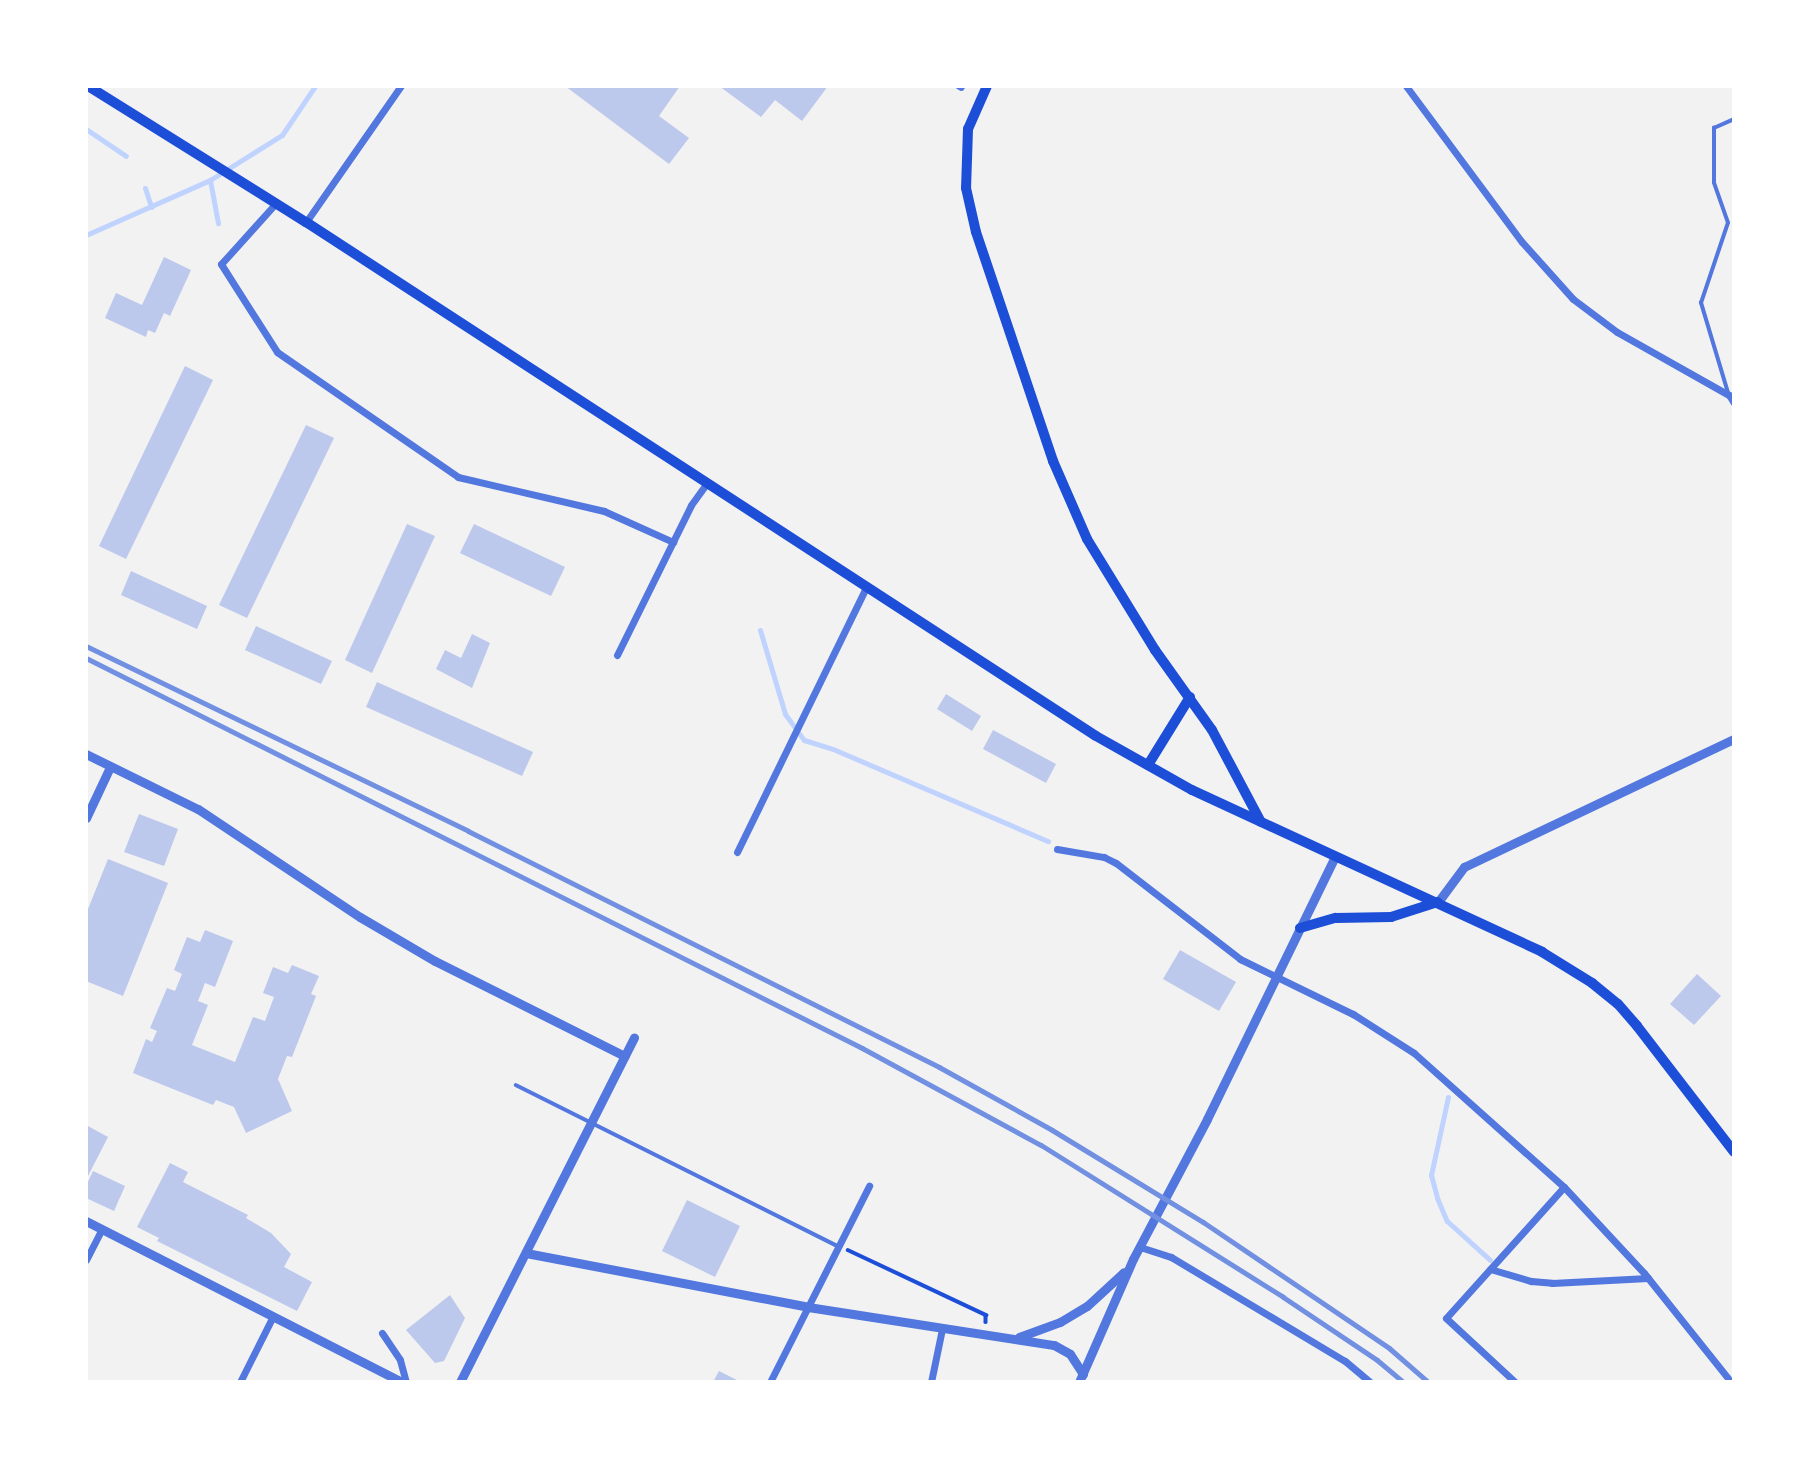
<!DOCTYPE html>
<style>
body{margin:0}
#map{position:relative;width:1820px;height:1468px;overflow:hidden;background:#f2f2f2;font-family:Helvetica,sans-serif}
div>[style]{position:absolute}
.stream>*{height:5px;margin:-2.5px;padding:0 2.5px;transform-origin:2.5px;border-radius:2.5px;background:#bfd3fe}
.building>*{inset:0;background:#bdc9ec}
.path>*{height:3.5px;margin:-1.75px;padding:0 1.75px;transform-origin:1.75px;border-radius:1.75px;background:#1d4ed8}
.service>*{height:3.5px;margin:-1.75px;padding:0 1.75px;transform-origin:1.75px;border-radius:1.75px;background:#5277de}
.minor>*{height:7px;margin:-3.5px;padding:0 3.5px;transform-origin:3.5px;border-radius:3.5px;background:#5277de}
.tertiary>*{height:9px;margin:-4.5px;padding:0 4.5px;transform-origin:4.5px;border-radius:4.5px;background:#5277de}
.secondary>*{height:10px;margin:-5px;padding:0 5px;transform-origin:5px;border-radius:5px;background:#1d4ed8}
.rail>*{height:5px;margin:-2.5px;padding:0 2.5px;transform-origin:2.5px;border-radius:2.5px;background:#7290e2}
span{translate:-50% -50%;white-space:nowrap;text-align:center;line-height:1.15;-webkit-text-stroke:7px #fff;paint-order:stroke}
.frame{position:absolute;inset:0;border:88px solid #fff;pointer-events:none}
</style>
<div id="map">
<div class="stream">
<div style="left:86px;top:129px;width:48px;rotate:34deg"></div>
<div style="left:210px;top:180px;width:44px;rotate:79.5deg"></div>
<div style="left:145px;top:188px;width:20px;rotate:72deg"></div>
<div style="left:86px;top:235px;width:136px;rotate:-23.9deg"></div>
<div style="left:210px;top:180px;width:85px;rotate:-32deg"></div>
<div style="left:282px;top:135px;width:59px;rotate:-56deg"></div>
<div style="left:760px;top:630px;width:88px;rotate:73.4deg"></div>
<div style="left:785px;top:714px;width:32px;rotate:54deg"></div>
<div style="left:804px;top:740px;width:30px;rotate:17deg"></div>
<div style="left:833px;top:749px;width:234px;rotate:23.2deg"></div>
<div style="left:1448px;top:1097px;width:80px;rotate:102.3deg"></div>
<div style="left:1431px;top:1175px;width:24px;rotate:75deg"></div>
<div style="left:1437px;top:1198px;width:25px;rotate:67deg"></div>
<div style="left:1447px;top:1221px;width:58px;rotate:42.2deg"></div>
</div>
<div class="building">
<div style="clip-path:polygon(565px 86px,680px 86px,659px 116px,689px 138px,669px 164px)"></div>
<div style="clip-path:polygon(719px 86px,828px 86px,802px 121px,775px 100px,761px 117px)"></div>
<div style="clip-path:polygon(164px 257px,191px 270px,170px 316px,164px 313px,155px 333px,148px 330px,146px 337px,105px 318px,116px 293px,142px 305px)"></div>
<div style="clip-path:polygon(185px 366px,213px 380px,126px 559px,99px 546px)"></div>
<div style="clip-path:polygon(306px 425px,334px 438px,247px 618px,219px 605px)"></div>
<div style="clip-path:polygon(407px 524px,435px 536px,372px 673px,345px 660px)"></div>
<div style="clip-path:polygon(474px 524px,565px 567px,551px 596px,460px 553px)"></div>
<div style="clip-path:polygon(131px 571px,207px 606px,197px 629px,121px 595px)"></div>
<div style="clip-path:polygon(256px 626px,332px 661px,321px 684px,245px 650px)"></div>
<div style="clip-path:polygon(472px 634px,490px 643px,472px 688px,436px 669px,445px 650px,461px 658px)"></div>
<div style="clip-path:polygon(377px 682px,533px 752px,522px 776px,366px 707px)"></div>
<div style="clip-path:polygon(946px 694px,981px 716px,972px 731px,937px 709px)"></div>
<div style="clip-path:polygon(993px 730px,1056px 764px,1046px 783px,983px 749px)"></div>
<div style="clip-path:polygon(139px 814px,178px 829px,164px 866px,124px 852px)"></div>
<div style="clip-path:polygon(108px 859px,168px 883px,123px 996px,86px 981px,86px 914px)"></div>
<div style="clip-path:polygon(205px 930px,233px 941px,215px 987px,205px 983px,198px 1001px,208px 1005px,192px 1045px,235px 1062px,253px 1017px,265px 1021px,274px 997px,263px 993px,273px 967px,288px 973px,292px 965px,319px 976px,311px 994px,316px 996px,292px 1057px,287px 1056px,278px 1079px,292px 1111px,246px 1133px,234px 1107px,216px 1100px,213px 1105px,133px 1073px,146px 1039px,152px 1042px,157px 1031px,150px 1028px,167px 988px,175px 991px,182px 974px,174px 970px,187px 937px,200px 942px)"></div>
<div style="clip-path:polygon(1180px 950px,1236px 982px,1219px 1011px,1163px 979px)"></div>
<div style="clip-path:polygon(1697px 974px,1721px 996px,1694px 1025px,1670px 1004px)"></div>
<div style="clip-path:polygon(86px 1125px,108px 1137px,86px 1180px)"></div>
<div style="clip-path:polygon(170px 1163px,188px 1172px,183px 1182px,248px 1215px,246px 1218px,271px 1233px,291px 1254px,284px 1267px,312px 1282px,297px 1311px,157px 1241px,159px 1238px,137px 1227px)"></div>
<div style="clip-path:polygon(93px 1171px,125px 1186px,114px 1211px,86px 1198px,86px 1186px)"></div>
<div style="clip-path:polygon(687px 1200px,740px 1226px,715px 1277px,662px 1251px)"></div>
<div style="clip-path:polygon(450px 1295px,465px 1318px,444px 1361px,435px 1363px,406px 1330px)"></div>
<div style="clip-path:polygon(719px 1371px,741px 1382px,713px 1382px)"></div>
</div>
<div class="path">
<div style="left:848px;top:1250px;width:153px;rotate:25.2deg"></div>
<div style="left:986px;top:1315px;width:7px;rotate:90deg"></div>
</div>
<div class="service">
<div style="left:1728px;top:393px;width:94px;rotate:-106.7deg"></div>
<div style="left:1701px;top:303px;width:84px;rotate:-71.4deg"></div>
<div style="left:1728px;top:223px;width:42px;rotate:-109.3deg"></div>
<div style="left:1714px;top:183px;width:55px;rotate:-90deg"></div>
<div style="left:1714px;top:128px;width:22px;rotate:-24deg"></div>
<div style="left:516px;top:1085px;width:360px;rotate:26.6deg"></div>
</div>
<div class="minor">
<div style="left:959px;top:86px;width:2px;rotate:27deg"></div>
<div style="left:1406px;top:86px;width:194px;rotate:53.4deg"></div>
<div style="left:1522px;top:242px;width:76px;rotate:48.2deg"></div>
<div style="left:1573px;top:299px;width:55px;rotate:36.9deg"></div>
<div style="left:1617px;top:332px;width:129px;rotate:29.4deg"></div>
<div style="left:1729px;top:395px;width:9px;rotate:58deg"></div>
<div style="left:276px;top:203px;width:82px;rotate:132deg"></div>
<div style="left:221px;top:264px;width:104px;rotate:57.5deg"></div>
<div style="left:277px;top:352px;width:220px;rotate:34.6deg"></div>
<div style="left:458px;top:477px;width:150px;rotate:13.1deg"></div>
<div style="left:604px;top:511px;width:76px;rotate:24.2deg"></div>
<div style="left:306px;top:222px;width:166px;rotate:-55.1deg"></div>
<div style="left:617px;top:655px;width:167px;rotate:-63.7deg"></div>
<div style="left:691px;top:505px;width:27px;rotate:-54deg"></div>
<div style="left:1057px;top:849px;width:48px;rotate:9.7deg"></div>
<div style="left:1104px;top:857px;width:13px;rotate:27deg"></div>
<div style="left:1116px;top:863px;width:157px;rotate:37.7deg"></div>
<div style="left:1240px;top:959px;width:126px;rotate:26deg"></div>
<div style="left:1353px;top:1014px;width:72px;rotate:32.6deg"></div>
<div style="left:1414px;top:1053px;width:201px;rotate:41.8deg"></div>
<div style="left:1564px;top:1187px;width:117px;rotate:47.1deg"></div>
<div style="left:1644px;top:1273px;width:139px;rotate:51.4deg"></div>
<div style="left:737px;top:852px;width:295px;rotate:-64deg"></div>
<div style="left:1140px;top:1247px;width:33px;rotate:18deg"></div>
<div style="left:1171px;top:1257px;width:203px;rotate:30.9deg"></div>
<div style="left:1345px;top:1361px;width:33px;rotate:40deg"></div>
<div style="left:86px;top:1260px;width:35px;rotate:-63deg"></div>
<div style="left:1490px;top:1269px;width:43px;rotate:16.3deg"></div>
<div style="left:1531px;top:1281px;width:21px;rotate:5deg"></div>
<div style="left:1552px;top:1283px;width:96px;rotate:-3deg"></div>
<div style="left:382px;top:1333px;width:32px;rotate:56deg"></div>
<div style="left:400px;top:1360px;width:23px;rotate:75deg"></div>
<div style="left:240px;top:1382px;width:74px;rotate:-63.4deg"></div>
<div style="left:770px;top:1382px;width:220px;rotate:-63.2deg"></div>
<div style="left:931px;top:1382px;width:54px;rotate:-78.3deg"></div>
<div style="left:1515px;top:1382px;width:94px;rotate:-137.2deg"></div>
<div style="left:1446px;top:1318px;width:176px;rotate:-48deg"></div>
</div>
<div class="tertiary">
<div style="left:86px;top:754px;width:125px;rotate:26.2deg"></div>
<div style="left:198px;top:809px;width:195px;rotate:33.7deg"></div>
<div style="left:360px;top:917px;width:87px;rotate:30.4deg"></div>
<div style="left:435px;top:961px;width:212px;rotate:26.6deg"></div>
<div style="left:86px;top:818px;width:56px;rotate:-64.8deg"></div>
<div style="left:1438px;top:902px;width:44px;rotate:-53.4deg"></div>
<div style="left:1464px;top:867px;width:299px;rotate:-25.4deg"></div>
<div style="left:86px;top:1221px;width:355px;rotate:27deg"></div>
<div style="left:526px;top:1253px;width:287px;rotate:10.8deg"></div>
<div style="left:808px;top:1307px;width:249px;rotate:8.8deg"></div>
<div style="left:1054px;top:1345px;width:18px;rotate:29deg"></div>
<div style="left:1070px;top:1354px;width:24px;rotate:57deg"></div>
<div style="left:1019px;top:1337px;width:44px;rotate:-20.1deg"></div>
<div style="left:1060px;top:1322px;width:31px;rotate:-31deg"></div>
<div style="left:1087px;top:1306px;width:50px;rotate:-42.6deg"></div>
<div style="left:460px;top:1382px;width:386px;rotate:-63.2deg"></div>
<div style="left:1079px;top:1382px;width:134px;rotate:-66.3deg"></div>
<div style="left:1133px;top:1259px;width:158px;rotate:-62.1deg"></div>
<div style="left:1207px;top:1119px;width:292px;rotate:-64deg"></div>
</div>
<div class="secondary">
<div style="left:88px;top:86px;width:257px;rotate:32deg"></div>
<div style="left:306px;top:222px;width:942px;rotate:33.05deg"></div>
<div style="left:1096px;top:736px;width:110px;rotate:29.4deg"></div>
<div style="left:1192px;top:790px;width:386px;rotate:24.8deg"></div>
<div style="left:1542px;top:952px;width:59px;rotate:31.8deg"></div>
<div style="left:1592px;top:983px;width:33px;rotate:39deg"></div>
<div style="left:1618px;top:1004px;width:29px;rotate:49deg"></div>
<div style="left:1637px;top:1026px;width:159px;rotate:52.4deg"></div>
<div style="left:987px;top:86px;width:47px;rotate:113.8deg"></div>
<div style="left:968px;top:129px;width:59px;rotate:91.9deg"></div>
<div style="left:966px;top:188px;width:45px;rotate:77.2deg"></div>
<div style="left:976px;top:232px;width:242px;rotate:71.4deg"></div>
<div style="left:1053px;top:461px;width:85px;rotate:66.4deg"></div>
<div style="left:1087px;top:539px;width:130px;rotate:58.5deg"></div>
<div style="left:1155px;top:650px;width:98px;rotate:54.5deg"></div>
<div style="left:1212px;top:730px;width:104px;rotate:62deg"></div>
<div style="left:1148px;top:765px;width:80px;rotate:-58.3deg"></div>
<div style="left:1300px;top:928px;width:37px;rotate:-16deg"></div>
<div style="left:1336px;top:918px;width:55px;rotate:-1deg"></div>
<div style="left:1391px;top:917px;width:49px;rotate:-17.7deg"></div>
</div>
<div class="rail">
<div style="left:86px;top:646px;width:424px;rotate:25.8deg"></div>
<div style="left:468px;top:831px;width:527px;rotate:26.61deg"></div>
<div style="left:939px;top:1067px;width:129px;rotate:29.1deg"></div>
<div style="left:1052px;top:1130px;width:177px;rotate:31.4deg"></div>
<div style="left:1203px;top:1222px;width:225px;rotate:34.1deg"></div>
<div style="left:1389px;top:1348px;width:52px;rotate:41.1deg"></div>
<div style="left:86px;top:658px;width:868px;rotate:26.68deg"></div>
<div style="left:862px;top:1048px;width:204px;rotate:28.5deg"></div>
<div style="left:1041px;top:1145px;width:286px;rotate:32.1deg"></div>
<div style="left:1283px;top:1297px;width:113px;rotate:33.8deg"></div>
<div style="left:1377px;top:1360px;width:34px;rotate:40deg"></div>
</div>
<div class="frame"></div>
</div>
